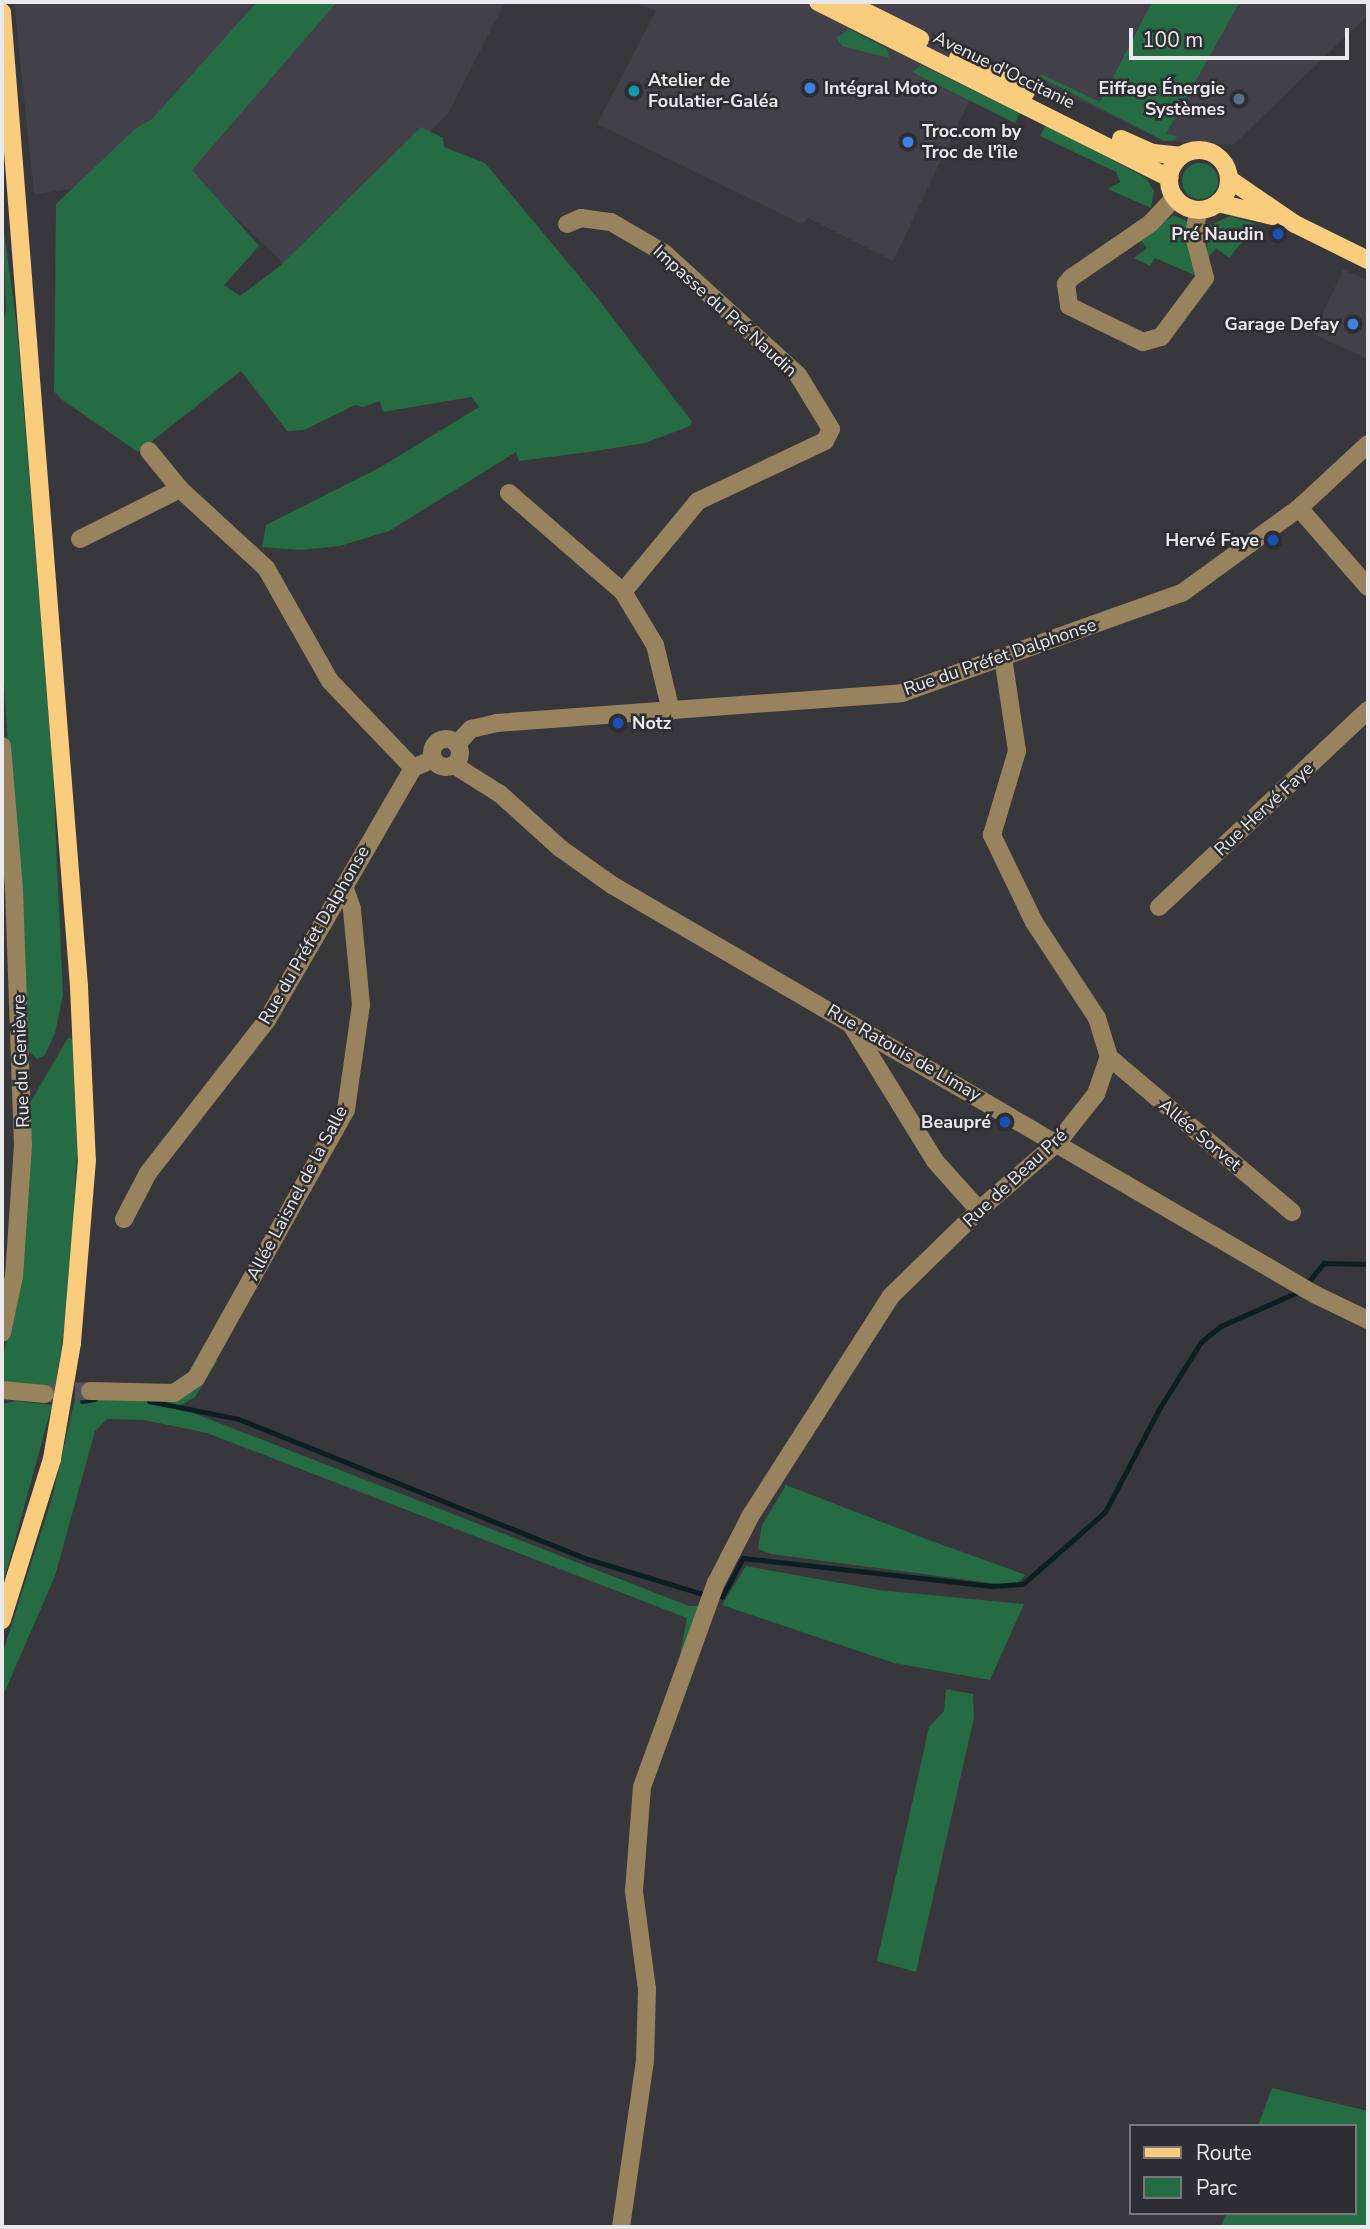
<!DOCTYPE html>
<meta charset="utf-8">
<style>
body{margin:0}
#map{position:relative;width:1370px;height:2229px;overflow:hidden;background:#38373b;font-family:"Nunito Sans",sans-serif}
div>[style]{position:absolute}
.built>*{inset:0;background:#424049}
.green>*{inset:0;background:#256b43}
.round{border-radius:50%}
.stream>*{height:4.5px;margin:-2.25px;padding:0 2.25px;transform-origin:2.25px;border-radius:2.25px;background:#0b1e22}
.minor-tunnel>*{height:18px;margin-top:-9px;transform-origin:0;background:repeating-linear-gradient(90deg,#535256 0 18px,transparent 0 27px)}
.minor>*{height:18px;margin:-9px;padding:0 9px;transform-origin:9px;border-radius:9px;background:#98835e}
.minor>.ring{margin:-9px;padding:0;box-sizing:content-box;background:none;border:18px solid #98835e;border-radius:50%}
.major>*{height:18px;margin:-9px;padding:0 9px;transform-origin:9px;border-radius:9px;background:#f9cc7e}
.major>.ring{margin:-9px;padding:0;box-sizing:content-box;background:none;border:18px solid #f9cc7e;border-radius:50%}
.dots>*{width:19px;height:19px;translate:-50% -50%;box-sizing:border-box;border:4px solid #2e2d31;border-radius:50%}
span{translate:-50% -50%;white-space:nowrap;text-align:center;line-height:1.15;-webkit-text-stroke:5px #2e2d31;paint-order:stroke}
.street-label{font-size:18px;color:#eae9ec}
.poi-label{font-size:18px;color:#eae9ec;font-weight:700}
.left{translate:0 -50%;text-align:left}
.right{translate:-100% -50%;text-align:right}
.frame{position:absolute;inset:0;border:4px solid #eae9ec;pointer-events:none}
.legend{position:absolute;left:1129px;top:2124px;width:228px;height:91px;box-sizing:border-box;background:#2e2d31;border:2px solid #79787c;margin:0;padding:9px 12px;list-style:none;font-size:21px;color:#eae9ec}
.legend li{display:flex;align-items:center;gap:14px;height:35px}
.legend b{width:35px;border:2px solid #79787c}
.scale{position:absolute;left:1129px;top:28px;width:220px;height:32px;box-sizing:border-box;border:4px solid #eae9ec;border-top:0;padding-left:9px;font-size:21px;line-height:24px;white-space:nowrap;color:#eae9ec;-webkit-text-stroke:5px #2e2d31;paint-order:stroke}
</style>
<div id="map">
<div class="built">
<div style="clip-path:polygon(14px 2px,505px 2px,448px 114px,288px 268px,190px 174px,34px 194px)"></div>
<div style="clip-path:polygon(597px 2px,1152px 2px,1100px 102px,1165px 135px,1240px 2px,1368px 2px,1368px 15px,1233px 145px,1164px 141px,990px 58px,893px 261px,808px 218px,802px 224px,597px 124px,656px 11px,638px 4px)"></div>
<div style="clip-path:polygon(1343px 270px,1368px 280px,1368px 359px,1313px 334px)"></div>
</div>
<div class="green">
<div style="clip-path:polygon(257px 2px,337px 2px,192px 170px,259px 246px,224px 285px,240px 296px,281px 265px,421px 127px,443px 138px,444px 147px,485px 163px,599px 300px,692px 422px,690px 426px,645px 443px,589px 452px,519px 461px,516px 452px,389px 531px,340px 546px,301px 550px,262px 547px,266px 525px,379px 468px,479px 407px,471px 397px,383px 412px,380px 401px,363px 407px,355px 405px,304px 430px,287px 431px,241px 371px,138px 452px,61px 399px,54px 391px,56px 204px,136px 128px,152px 119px)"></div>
<div style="clip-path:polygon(1152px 2px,1240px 2px,1166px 134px,1177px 136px,1175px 140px,1164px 141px,1040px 77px,1041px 74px,1100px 102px)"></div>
<div style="clip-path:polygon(849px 29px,887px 49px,889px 58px,842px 46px,836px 38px)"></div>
<div style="clip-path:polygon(921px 65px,1020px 113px,1015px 123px,912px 72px)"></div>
<div style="clip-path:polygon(1046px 125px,1146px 178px,1154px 191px,1151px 208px,1108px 189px,1120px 182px,1116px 172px,1040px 136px)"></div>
<div class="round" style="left:1182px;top:163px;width:36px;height:36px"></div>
<div style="clip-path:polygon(1173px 215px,1191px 223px,1199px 277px,1155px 258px,1150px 266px,1134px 258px,1147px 248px,1140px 240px)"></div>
<div style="clip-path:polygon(2px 216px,17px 327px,53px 772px,63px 995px,55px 1033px,45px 1055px,37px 1059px,28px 1050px,25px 1023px,2px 650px,2px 324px,6px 310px)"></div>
<div style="clip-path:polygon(1230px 216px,1256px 224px,1229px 258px,1216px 248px,1208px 258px,1206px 227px)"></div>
<div style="clip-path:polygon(68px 1038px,73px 1039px,77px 1154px,69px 1296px,55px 1388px,4px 1383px,2px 1359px,17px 1300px,31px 1101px)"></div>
<div style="clip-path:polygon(214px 1359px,217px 1361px,195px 1397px,178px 1407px,689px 1606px,697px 1606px,704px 1597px,684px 1650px,680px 1655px,687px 1618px,207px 1433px,144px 1420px,107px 1419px,95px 1431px,55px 1576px,2px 1698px,2px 1655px,52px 1498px,75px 1399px,179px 1399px,195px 1390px)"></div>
<div style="clip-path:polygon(16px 1401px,52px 1405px,2px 1588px,2px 1404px)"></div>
<div style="clip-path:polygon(786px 1485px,926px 1539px,1026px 1575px,1014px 1586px,771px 1554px,758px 1549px,762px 1525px)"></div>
<div style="clip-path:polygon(746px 1566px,879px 1590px,1024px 1604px,990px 1680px,894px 1663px,722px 1605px)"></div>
<div style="clip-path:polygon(946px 1689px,973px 1694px,974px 1718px,916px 1972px,877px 1961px,929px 1727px,944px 1711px)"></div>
<div style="clip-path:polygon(1272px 2088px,1368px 2111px,1368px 2227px,1221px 2227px,1226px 2213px,1354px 2213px,1354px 2126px,1258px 2126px)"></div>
</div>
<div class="stream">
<div style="left:1306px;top:1285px;width:28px;rotate:-51deg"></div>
<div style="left:1324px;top:1263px;width:44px;rotate:1.3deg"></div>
<div style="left:82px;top:1401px;width:13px;rotate:-9deg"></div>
<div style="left:149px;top:1401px;width:92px;rotate:11.3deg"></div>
<div style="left:239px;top:1419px;width:376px;rotate:21.9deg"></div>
<div style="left:588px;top:1559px;width:120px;rotate:16.9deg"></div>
<div style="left:722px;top:1597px;width:44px;rotate:-61.7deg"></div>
<div style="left:743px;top:1558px;width:252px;rotate:6.4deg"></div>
<div style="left:993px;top:1586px;width:30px;rotate:-4deg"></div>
<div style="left:1023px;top:1584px;width:109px;rotate:-41.3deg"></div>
<div style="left:1105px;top:1512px;width:116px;rotate:-62.3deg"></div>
<div style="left:1159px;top:1409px;width:79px;rotate:-57.9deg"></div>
<div style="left:1201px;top:1342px;width:26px;rotate:-39deg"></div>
<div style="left:1221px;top:1326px;width:86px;rotate:-23.9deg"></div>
</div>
<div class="minor-tunnel">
<div style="left:48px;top:1393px;width:42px;rotate:-2.7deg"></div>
</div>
<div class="minor">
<div style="left:1175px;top:197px;width:35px;rotate:133deg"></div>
<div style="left:1151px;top:223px;width:97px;rotate:145.5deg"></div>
<div style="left:1071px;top:278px;width:8px;rotate:130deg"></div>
<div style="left:1066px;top:284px;width:22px;rotate:82deg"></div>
<div style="left:1069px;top:306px;width:82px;rotate:25.9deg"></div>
<div style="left:1143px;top:342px;width:19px;rotate:-16deg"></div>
<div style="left:1161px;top:337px;width:74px;rotate:-53.3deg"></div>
<div style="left:1205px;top:278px;width:43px;rotate:-104.7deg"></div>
<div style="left:1194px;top:236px;width:26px;rotate:-81deg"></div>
<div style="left:567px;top:224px;width:15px;rotate:-23deg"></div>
<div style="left:581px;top:218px;width:30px;rotate:8deg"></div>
<div style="left:611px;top:222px;width:61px;rotate:30.3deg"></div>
<div style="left:664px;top:253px;width:181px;rotate:42.3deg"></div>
<div style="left:798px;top:375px;width:63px;rotate:58.6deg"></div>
<div style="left:831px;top:429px;width:13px;rotate:117deg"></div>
<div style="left:825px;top:441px;width:140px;rotate:154.7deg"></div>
<div style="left:698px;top:501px;width:118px;rotate:129.5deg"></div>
<div style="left:149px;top:451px;width:49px;rotate:50.8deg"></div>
<div style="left:180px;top:489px;width:117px;rotate:42.6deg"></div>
<div style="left:266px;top:568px;width:130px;rotate:60.5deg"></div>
<div style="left:330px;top:681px;width:120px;rotate:46.3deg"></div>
<div style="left:509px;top:493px;width:151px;rotate:41deg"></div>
<div style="left:623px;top:592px;width:62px;rotate:58.9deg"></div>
<div style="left:655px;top:645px;width:68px;rotate:76.4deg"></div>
<div style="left:1299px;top:508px;width:105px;rotate:48.9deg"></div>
<div style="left:80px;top:539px;width:112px;rotate:-26.6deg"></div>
<div class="ring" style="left:432px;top:739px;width:10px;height:10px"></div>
<div style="left:457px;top:744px;width:21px;rotate:-47deg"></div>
<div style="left:471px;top:729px;width:26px;rotate:-13deg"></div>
<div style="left:496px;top:723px;width:407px;rotate:-4.2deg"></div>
<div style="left:902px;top:693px;width:297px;rotate:-19.7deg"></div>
<div style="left:1182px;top:593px;width:145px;rotate:-36deg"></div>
<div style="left:1299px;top:508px;width:94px;rotate:-42.8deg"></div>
<div style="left:2px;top:746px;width:144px;rotate:85.2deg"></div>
<div style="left:14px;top:889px;width:256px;rotate:88deg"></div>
<div style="left:23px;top:1145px;width:131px;rotate:93.9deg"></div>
<div style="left:14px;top:1276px;width:58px;rotate:101.9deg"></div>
<div style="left:454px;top:765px;width:54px;rotate:32.2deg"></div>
<div style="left:500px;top:794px;width:81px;rotate:42deg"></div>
<div style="left:560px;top:848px;width:64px;rotate:35.4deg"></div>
<div style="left:612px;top:885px;width:815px;rotate:30.22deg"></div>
<div style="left:1316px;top:1295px;width:58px;rotate:25.7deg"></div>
<div style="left:1159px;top:907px;width:287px;rotate:-43.3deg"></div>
<div style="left:852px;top:1026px;width:158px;rotate:58.4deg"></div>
<div style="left:935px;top:1161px;width:66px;rotate:48.1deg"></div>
<div style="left:1109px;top:1057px;width:240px;rotate:40.3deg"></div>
<div style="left:124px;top:1219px;width:52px;rotate:-62.4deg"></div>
<div style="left:148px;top:1173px;width:194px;rotate:-52.1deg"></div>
<div style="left:267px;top:1020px;width:291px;rotate:-59.9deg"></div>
<div style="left:413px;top:768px;width:22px;rotate:-24deg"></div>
<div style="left:2px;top:1390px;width:43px;rotate:5.3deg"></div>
<div style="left:90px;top:1391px;width:84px;rotate:1.4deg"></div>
<div style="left:174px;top:1393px;width:27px;rotate:-34deg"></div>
<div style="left:196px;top:1378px;width:307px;rotate:-60.8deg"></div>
<div style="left:346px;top:1110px;width:106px;rotate:-81.9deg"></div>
<div style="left:361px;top:1005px;width:96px;rotate:-95.4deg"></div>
<div style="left:352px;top:909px;width:24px;rotate:-109deg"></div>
<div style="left:621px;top:2227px;width:168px;rotate:-81.8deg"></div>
<div style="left:645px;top:2061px;width:72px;rotate:-88.4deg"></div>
<div style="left:647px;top:1989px;width:99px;rotate:-97.6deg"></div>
<div style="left:634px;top:1891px;width:104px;rotate:-85.6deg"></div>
<div style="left:642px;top:1787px;width:217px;rotate:-70.1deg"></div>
<div style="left:716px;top:1583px;width:76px;rotate:-62.8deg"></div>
<div style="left:751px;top:1515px;width:260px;rotate:-57.4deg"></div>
<div style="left:891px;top:1296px;width:123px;rotate:-44.3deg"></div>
<div style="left:979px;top:1210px;width:104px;rotate:-40.7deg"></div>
<div style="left:1058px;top:1142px;width:61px;rotate:-51.6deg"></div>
<div style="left:1096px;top:1094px;width:39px;rotate:-71deg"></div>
<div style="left:1109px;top:1057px;width:41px;rotate:-107.1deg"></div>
<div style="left:1097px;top:1018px;width:115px;rotate:-123.3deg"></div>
<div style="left:1034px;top:922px;width:97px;rotate:-115.8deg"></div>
<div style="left:992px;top:835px;width:88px;rotate:-73.4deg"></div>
<div style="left:1017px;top:751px;width:95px;rotate:-98.5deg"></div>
</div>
<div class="major">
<div style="left:818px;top:2px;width:393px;rotate:26.6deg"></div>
<div style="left:846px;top:2px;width:83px;rotate:26.6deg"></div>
<div style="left:2px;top:12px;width:978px;rotate:85.48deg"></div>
<div style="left:79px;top:987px;width:173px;rotate:87.4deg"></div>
<div style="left:87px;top:1160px;width:184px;rotate:94.7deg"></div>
<div style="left:72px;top:1343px;width:118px;rotate:99.8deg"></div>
<div style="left:52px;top:1459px;width:169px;rotate:107.3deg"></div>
<div style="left:958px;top:58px;width:76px;rotate:27.2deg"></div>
<div style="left:1121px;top:139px;width:35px;rotate:24deg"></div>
<div style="left:1153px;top:153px;width:27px;rotate:6deg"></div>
<div class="ring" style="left:1169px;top:150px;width:42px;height:42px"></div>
<div style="left:1229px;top:179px;width:80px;rotate:34.3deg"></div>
<div style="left:1295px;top:224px;width:81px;rotate:26.3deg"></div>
<div style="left:1218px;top:203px;width:56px;rotate:13.5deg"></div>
</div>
<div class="dots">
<div style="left:810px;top:88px;background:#3f7fe0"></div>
<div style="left:634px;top:91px;background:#0f9aa8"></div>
<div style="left:1239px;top:99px;background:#5c6f8a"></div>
<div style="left:908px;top:142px;background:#3f7fe0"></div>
<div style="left:1278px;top:234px;background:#1a4fb4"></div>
<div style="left:1353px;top:324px;background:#3f7fe0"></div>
<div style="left:1273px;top:540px;background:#1a4fb4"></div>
<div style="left:618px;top:723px;background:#1a4fb4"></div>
<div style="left:1005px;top:1122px;background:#1a4fb4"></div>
</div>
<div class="street-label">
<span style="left:1004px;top:70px;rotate:26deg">Avenue d'Occitanie</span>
<span style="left:725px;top:311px;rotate:42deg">Impasse du Pré Naudin</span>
<span style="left:1000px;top:657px;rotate:-19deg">Rue du Préfet Dalphonse</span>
<span style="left:1264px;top:809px;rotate:-43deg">Rue Hervé Faye</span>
<span style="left:314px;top:935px;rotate:-60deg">Rue du Préfet Dalphonse</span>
<span style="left:904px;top:1053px;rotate:30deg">Rue Ratouis de Limay</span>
<span style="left:21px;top:1061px;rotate:-92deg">Rue du Genièvre</span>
<span style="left:1200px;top:1135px;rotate:40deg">Allée Sorvet</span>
<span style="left:1015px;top:1178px;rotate:-43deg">Rue de Beau Pré</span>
<span style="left:297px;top:1193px;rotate:-62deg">Allée Laisnel de la Salle</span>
</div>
<div class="poi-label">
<span class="left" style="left:648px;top:91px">Atelier de<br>Foulatier-Galéa</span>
<span class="left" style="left:824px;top:88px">Intégral Moto</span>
<span class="right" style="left:1225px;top:99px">Eiffage Énergie<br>Systèmes</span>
<span class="left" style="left:922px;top:142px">Troc.com by<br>Troc de l'île</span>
<span class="right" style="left:1264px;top:234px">Pré Naudin</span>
<span class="right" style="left:1339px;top:324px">Garage Defay</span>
<span class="right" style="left:1259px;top:540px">Hervé Faye</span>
<span class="left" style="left:632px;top:723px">Notz</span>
<span class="right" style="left:991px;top:1122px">Beaupré</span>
</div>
<div class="frame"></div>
<ul class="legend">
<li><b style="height:9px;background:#f9cc7e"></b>Route</li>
<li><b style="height:19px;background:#256b43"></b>Parc</li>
</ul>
<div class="scale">100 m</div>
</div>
